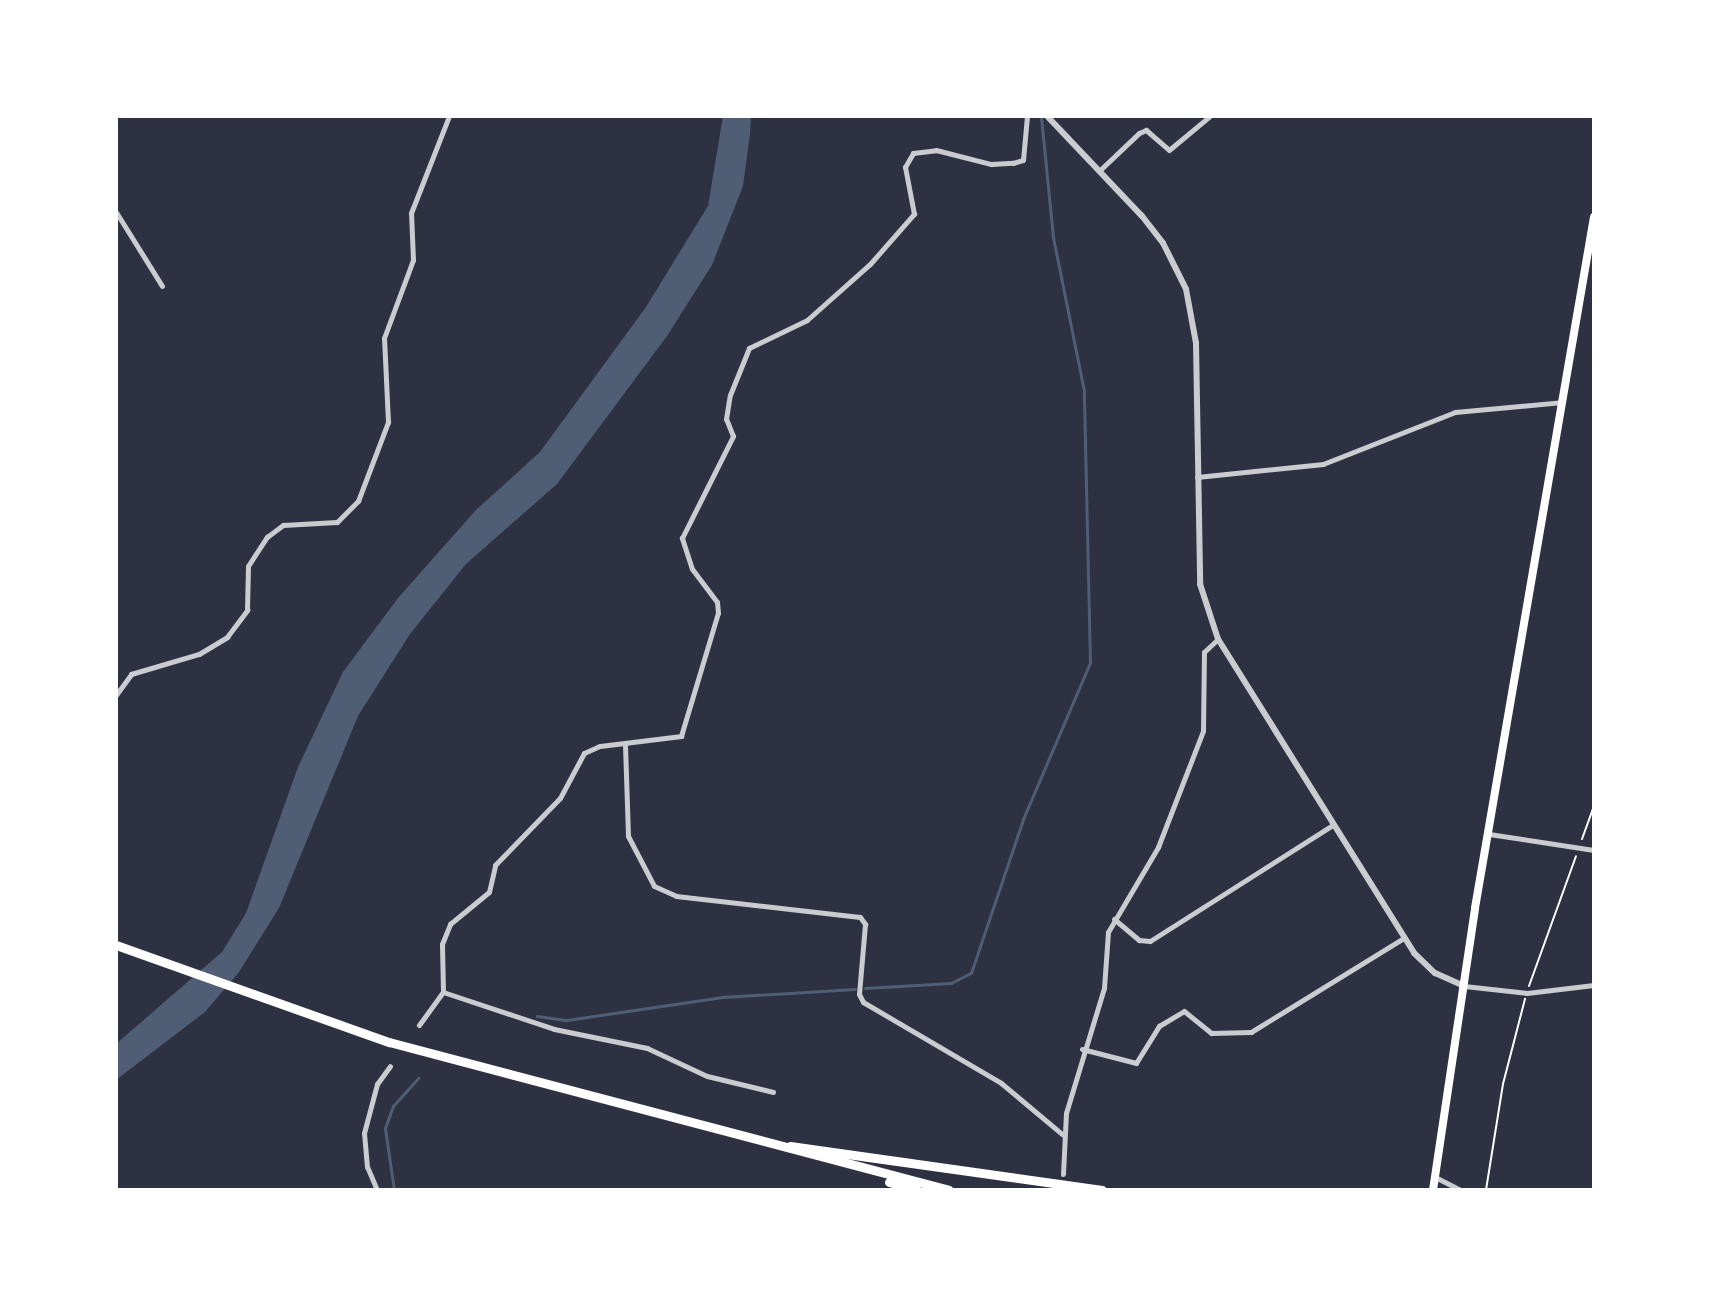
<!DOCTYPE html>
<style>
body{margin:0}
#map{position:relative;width:1710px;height:1306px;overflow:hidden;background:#2d3142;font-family:Ubuntu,sans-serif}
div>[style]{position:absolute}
.water>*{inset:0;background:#4f5d75}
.stream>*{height:3px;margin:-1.5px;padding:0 1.5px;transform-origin:1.5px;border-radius:1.5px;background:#4f5d75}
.path>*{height:2px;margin:-1px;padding:0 1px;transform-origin:1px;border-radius:1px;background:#fff}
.minor>*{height:5px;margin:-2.5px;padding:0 2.5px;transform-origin:2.5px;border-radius:2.5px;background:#caccd0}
.tertiary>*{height:6px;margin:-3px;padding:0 3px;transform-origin:3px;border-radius:3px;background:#caccd0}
.trunk>*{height:8px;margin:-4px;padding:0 4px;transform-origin:4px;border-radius:4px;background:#fff}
.motorway>*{height:9px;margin:-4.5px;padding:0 4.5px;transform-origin:4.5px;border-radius:4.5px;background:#fff}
span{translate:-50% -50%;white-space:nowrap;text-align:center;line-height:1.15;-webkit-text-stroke:6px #fff;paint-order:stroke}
.frame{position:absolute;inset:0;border:118px solid #fff;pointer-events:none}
</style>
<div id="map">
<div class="water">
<div style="clip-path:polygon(723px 116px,751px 116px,750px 134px,743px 186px,712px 265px,667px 336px,557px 484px,466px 564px,410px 634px,358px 716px,279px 908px,239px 972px,205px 1012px,116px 1080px,116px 1044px,222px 952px,246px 913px,298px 767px,343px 672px,398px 598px,476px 510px,540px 452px,646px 307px,708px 206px)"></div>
</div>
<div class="stream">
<div style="left:865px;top:988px;width:86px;rotate:-3.3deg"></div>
<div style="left:951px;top:983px;width:22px;rotate:-27deg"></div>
<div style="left:971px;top:973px;width:163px;rotate:-71.3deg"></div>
<div style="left:1023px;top:819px;width:170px;rotate:-66.8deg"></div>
<div style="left:1090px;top:663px;width:272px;rotate:-91.3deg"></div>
<div style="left:1084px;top:391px;width:157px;rotate:-101.4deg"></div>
<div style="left:1053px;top:237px;width:122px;rotate:-95.7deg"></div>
<div style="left:537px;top:1016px;width:30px;rotate:8deg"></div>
<div style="left:567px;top:1020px;width:157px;rotate:-8.4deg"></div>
<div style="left:722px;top:997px;width:133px;rotate:-3.4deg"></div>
<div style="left:394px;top:1190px;width:63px;rotate:-98.3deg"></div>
<div style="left:385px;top:1128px;width:23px;rotate:-70deg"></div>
<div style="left:393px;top:1106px;width:38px;rotate:-48deg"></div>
</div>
<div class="path">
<div style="left:1582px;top:839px;width:35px;rotate:-70deg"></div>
<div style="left:1529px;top:986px;width:138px;rotate:-70.1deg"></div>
<div style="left:1486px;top:1190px;width:107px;rotate:-80.9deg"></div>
<div style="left:1503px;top:1084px;width:88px;rotate:-75.5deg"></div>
</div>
<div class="minor">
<div style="left:1099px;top:171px;width:55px;rotate:-43.5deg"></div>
<div style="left:1139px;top:133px;width:8px;rotate:-23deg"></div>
<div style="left:1146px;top:130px;width:30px;rotate:41deg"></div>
<div style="left:1169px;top:150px;width:53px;rotate:-39.7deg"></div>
<div style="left:116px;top:212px;width:87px;rotate:58.1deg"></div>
<div style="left:1197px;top:477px;width:127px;rotate:-5.9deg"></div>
<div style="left:1323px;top:464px;width:142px;rotate:-21.5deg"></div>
<div style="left:1455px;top:412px;width:107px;rotate:-5.3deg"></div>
<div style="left:116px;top:695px;width:26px;rotate:-54deg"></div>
<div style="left:131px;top:674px;width:71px;rotate:-16.4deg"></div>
<div style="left:199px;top:654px;width:33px;rotate:-31deg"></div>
<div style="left:227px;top:637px;width:34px;rotate:-53deg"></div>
<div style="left:247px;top:610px;width:44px;rotate:-88.7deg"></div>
<div style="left:248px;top:566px;width:35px;rotate:-57deg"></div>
<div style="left:267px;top:537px;width:20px;rotate:-37deg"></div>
<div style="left:283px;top:525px;width:54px;rotate:-3.2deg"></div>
<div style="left:337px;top:522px;width:30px;rotate:-45deg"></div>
<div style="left:358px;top:501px;width:85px;rotate:-69.2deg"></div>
<div style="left:388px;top:422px;width:84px;rotate:-92.7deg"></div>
<div style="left:384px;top:338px;width:83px;rotate:-69.6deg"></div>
<div style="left:413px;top:260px;width:47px;rotate:-92.4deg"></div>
<div style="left:411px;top:213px;width:104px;rotate:-68.6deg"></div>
<div style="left:625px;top:745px;width:91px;rotate:88.1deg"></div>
<div style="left:628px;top:836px;width:56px;rotate:62.5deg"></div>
<div style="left:654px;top:886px;width:24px;rotate:24deg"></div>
<div style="left:676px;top:896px;width:185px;rotate:6.5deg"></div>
<div style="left:860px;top:917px;width:9px;rotate:54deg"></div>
<div style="left:865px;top:924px;width:70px;rotate:94.9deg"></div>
<div style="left:859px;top:994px;width:9px;rotate:63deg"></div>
<div style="left:863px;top:1002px;width:160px;rotate:30.4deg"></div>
<div style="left:1001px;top:1083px;width:80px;rotate:39.9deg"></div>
<div style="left:1489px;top:834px;width:106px;rotate:8.7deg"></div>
<div style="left:1114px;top:919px;width:33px;rotate:40deg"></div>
<div style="left:1139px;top:940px;width:11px;rotate:5deg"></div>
<div style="left:1150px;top:941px;width:217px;rotate:-32.4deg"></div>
<div style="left:1464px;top:986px;width:63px;rotate:6.3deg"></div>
<div style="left:1527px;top:993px;width:67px;rotate:-6.8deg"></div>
<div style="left:443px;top:992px;width:117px;rotate:18.4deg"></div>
<div style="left:554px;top:1029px;width:95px;rotate:11.5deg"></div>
<div style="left:647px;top:1048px;width:66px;rotate:25deg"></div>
<div style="left:707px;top:1076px;width:68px;rotate:13.6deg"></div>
<div style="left:419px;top:1025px;width:41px;rotate:-54deg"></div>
<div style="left:443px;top:992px;width:48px;rotate:-91.2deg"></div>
<div style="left:442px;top:944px;width:22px;rotate:-68deg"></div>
<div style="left:450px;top:924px;width:50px;rotate:-39.4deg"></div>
<div style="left:489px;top:892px;width:28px;rotate:-77deg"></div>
<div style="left:495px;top:865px;width:93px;rotate:-45.9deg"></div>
<div style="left:560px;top:798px;width:51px;rotate:-61.9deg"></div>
<div style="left:584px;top:753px;width:17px;rotate:-24deg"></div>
<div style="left:600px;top:746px;width:82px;rotate:-7deg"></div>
<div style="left:681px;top:736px;width:128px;rotate:-73.3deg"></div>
<div style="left:718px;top:613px;width:11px;rotate:-95deg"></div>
<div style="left:717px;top:602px;width:41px;rotate:-127.1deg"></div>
<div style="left:692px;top:569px;width:33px;rotate:-108deg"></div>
<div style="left:682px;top:538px;width:114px;rotate:-63.4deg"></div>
<div style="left:733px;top:436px;width:18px;rotate:-112deg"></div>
<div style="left:726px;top:419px;width:24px;rotate:-81deg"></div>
<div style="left:730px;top:395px;width:51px;rotate:-68deg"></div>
<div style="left:749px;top:348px;width:64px;rotate:-25.8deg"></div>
<div style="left:807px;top:320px;width:84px;rotate:-41.6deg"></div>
<div style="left:870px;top:264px;width:67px;rotate:-48.7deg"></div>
<div style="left:914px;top:214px;width:48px;rotate:-100.8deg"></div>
<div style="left:905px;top:167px;width:16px;rotate:-60deg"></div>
<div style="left:913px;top:153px;width:23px;rotate:-7deg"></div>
<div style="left:936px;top:150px;width:57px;rotate:14.3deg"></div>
<div style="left:991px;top:164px;width:22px;rotate:-3deg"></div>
<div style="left:1013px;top:163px;width:10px;rotate:-17deg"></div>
<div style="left:1023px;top:160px;width:44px;rotate:-84.8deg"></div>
<div style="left:1082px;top:1049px;width:56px;rotate:14.5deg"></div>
<div style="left:1136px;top:1063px;width:44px;rotate:-58.1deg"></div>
<div style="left:1159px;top:1026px;width:29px;rotate:-31deg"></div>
<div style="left:1184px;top:1011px;width:35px;rotate:39deg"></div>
<div style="left:1211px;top:1033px;width:40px;rotate:-1.4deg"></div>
<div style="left:1251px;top:1032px;width:180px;rotate:-31.6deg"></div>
<div style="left:1063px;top:1174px;width:61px;rotate:-87.2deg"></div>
<div style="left:1066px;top:1113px;width:131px;rotate:-73.1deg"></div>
<div style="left:1104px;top:988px;width:56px;rotate:-85.9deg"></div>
<div style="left:1108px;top:932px;width:99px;rotate:-59.5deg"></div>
<div style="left:1158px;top:847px;width:124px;rotate:-68.8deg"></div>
<div style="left:1203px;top:731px;width:79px;rotate:-89.3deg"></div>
<div style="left:1204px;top:652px;width:19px;rotate:-43deg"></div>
<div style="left:1435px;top:1177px;width:28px;rotate:27deg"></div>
<div style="left:377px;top:1190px;width:25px;rotate:-113deg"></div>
<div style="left:367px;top:1167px;width:34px;rotate:-95deg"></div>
<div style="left:364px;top:1133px;width:51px;rotate:-75.1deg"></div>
<div style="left:377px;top:1084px;width:22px;rotate:-54deg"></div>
</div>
<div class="tertiary">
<div style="left:1047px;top:116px;width:138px;rotate:46.5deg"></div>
<div style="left:1142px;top:216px;width:34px;rotate:52deg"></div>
<div style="left:1163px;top:243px;width:51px;rotate:63.4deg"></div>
<div style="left:1186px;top:289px;width:55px;rotate:79.5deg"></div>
<div style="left:1196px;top:343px;width:241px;rotate:89deg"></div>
<div style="left:1200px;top:584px;width:58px;rotate:71.9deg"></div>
<div style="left:1218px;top:639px;width:370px;rotate:58deg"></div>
<div style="left:1414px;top:953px;width:29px;rotate:44deg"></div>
<div style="left:1435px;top:973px;width:32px;rotate:24deg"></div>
</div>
<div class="trunk">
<div style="left:1433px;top:1190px;width:285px;rotate:-81.5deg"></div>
<div style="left:1475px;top:908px;width:701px;rotate:-80.23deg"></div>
</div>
<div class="motorway">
<div style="left:116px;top:945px;width:290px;rotate:19.6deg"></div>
<div style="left:389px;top:1042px;width:579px;rotate:14.8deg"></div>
<div style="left:790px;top:1146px;width:315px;rotate:8deg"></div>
<div style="left:889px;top:1182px;width:29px;rotate:16deg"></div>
</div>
<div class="frame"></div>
</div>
